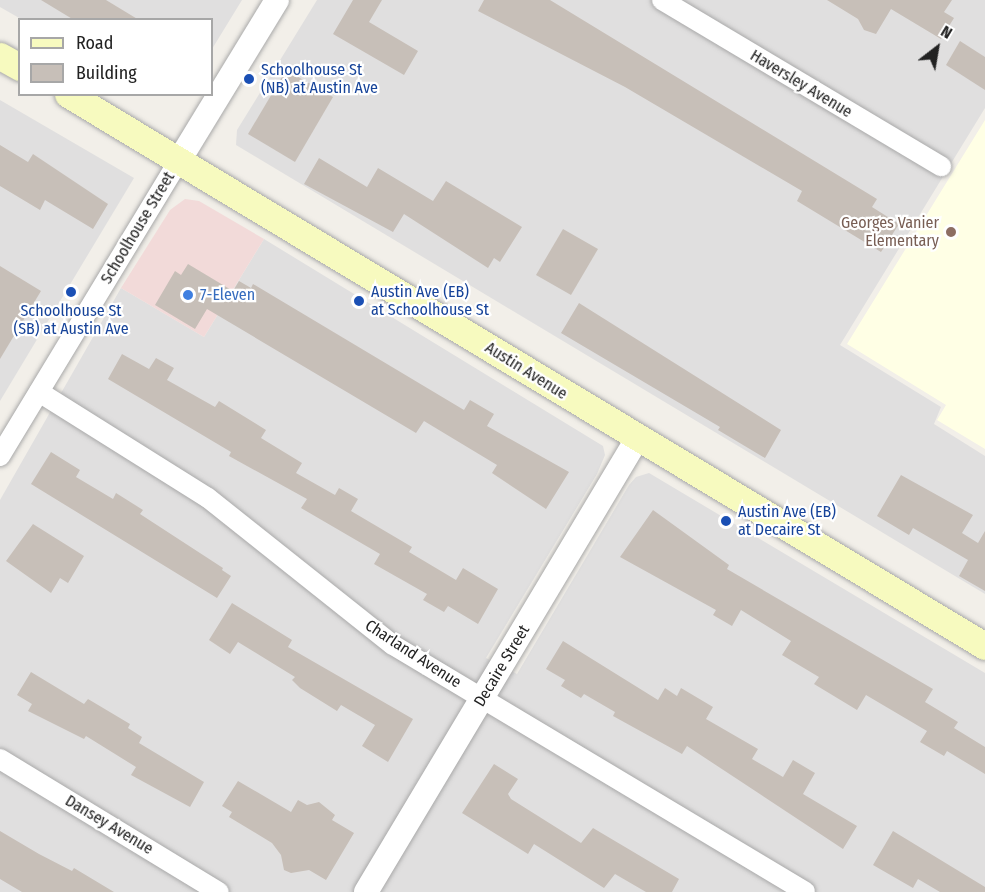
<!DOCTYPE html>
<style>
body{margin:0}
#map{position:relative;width:985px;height:892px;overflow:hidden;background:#f2efe9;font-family:"Fira Sans Condensed",sans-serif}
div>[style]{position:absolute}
.residential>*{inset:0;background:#e0dfdf}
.commercial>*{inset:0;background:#f2dad9}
.education>*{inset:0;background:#ffffe5}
.building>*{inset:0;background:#c7bfb8}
.roads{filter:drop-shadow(0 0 2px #a9a9a9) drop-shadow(0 0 2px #a9a9a9)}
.minor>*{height:20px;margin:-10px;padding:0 10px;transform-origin:10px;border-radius:10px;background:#fff}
.tertiary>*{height:24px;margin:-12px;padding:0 12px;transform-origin:12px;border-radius:12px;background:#fff}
.secondary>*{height:27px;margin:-13.5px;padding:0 13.5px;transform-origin:13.5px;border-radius:13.5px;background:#f7fabf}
.dots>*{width:16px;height:16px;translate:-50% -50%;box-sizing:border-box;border:3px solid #fff;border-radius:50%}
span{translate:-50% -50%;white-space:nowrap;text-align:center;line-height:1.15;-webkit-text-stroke:4.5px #fff;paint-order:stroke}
.transit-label{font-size:16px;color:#164399}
.left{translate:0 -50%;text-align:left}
.street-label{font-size:16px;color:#222}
.education-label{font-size:16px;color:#785e54}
.right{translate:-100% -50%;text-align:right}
.shop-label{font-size:16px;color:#366cbe}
.legend{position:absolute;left:18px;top:18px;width:195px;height:78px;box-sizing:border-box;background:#fff;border:2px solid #a7a7a7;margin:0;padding:8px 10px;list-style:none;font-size:18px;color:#222}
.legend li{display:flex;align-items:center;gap:12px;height:30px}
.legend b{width:30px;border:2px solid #a7a7a7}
.north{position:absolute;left:907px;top:18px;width:60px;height:60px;-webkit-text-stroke:4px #fff;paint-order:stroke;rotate:31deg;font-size:16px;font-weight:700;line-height:24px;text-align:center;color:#222}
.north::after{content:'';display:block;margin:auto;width:21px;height:27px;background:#222;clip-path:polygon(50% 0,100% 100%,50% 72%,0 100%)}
</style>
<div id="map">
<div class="residential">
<div style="clip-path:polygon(0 0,242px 0,212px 49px,212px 20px,21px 19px,0 7px)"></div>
<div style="clip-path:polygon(317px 0,985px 0,985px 108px,840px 345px,941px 407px,934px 424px,985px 456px,985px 594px,236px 145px,237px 130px)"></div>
<div style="clip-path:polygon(0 100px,134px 178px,0 401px)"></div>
<div style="clip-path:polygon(264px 239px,603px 446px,605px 455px,597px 474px,486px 658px,517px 674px,629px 485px,636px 477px,649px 473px,985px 673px,985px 892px,0 892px,0 500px,121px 288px,204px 337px)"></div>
</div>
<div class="commercial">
<div style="clip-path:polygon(185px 199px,199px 201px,264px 239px,204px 337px,121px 288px,170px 210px)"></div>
</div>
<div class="education">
<div style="clip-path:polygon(985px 120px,985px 449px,937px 420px,946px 405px,847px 344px)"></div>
</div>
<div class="building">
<div style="clip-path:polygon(41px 0,106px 0,139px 20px,74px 20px)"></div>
<div style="clip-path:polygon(353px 0,382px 0,369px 22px,418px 51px,404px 75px,333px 34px)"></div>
<div style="clip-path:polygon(484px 0,550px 0,877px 199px,872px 207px,899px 224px,881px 252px,797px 201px,802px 191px,625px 87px,478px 11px)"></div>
<div style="clip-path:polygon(827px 0,952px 0,944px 12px,954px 18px,941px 39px,891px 9px,876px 34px,864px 30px,858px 19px)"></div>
<div style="clip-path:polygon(960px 41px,985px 57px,985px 90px,946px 65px)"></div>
<div style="clip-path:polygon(286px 70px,333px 97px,295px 162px,248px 134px)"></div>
<div style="clip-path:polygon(0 145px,28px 162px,33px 154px,108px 204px,93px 229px,45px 200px,40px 210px,0 186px)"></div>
<div style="clip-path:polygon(319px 158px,367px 187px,378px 168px,433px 201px,446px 181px,522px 227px,500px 262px,494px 258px,488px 268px,404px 214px,393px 232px,304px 184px)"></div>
<div style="clip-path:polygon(563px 229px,598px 249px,571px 295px,536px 275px)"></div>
<div style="clip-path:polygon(188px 264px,233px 291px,239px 281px,251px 288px,253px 284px,464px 410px,470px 400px,494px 414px,487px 426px,569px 472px,546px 509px,492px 473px,497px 465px,424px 421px,416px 433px,207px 309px,195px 329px,155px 305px,175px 271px,181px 275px)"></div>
<div style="clip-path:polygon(0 266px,41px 291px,0 359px)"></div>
<div style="clip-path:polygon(579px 303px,781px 430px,765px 458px,718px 430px,720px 427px,561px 333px)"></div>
<div style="clip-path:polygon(122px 354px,149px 369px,156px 358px,174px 368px,167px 380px,215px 407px,219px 401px,266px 430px,261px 438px,302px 463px,296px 473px,335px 495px,339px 488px,358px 499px,351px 511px,412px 547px,409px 552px,456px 580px,463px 568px,498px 589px,478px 624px,448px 606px,444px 612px,423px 600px,427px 594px,374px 564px,380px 554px,301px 508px,307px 499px,229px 456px,231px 452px,108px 379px)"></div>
<div style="clip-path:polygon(51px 452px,80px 470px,76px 477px,113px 499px,116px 493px,143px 510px,140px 514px,223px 568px,222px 570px,231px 576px,217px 598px,31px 484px)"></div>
<div style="clip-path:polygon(901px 475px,973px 515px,962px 533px,978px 543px,985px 531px,985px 591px,959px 576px,968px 560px,913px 528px,909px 535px,877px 516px)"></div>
<div style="clip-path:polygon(653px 510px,729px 565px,727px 569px,933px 689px,925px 702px,958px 722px,954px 728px,985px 747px,985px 774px,947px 751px,944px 756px,920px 742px,927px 731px,866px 695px,857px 710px,814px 684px,819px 677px,782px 655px,791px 641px,741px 610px,732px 626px,713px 615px,716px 610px,620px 557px)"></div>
<div style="clip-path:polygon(33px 524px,84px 556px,68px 583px,60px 578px,51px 593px,6px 561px)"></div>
<div style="clip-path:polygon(232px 603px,292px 640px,288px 647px,413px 719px,388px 762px,362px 746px,375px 725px,341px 705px,337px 711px,300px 688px,292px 680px,295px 677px,238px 642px,230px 654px,209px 640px)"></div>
<div style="clip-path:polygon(563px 641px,658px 700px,665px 688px,677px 696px,681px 688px,713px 707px,706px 719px,758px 749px,752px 759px,783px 777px,793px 760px,815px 773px,803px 794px,857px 826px,843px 849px,687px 746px,682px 754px,613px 716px,615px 712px,584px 694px,581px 698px,561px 686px,565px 680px,546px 669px)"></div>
<div style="clip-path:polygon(31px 672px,84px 704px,88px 699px,130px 724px,128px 728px,142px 737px,139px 743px,204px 782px,190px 807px,131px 775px,136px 767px,86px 736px,84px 739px,28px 711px,32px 704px,17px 695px)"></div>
<div style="clip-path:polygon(494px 764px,518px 779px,508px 794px,511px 799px,581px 843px,593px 828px,679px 879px,672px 892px,646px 892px,615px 874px,604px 888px,534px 844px,528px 854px,462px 813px)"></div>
<div style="clip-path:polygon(238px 781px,291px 812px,298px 800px,307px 805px,319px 802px,335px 815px,332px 820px,354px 833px,326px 880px,309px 870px,291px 873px,284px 870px,281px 855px,272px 843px,229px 817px,232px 812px,222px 806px)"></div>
<div style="clip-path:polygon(0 831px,39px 854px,72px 871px,74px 868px,114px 892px,22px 892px,0 879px)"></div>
<div style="clip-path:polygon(893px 831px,985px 887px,985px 892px,940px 892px,918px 879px,913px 888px,873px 865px)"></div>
</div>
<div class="roads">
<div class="minor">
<div style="left:662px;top:0;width:325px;rotate:30.8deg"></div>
<div style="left:39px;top:392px;width:199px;rotate:32.1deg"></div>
<div style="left:208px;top:498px;width:236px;rotate:38.5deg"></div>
<div style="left:393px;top:645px;width:480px;rotate:30.9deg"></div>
<div style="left:0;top:456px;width:347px;rotate:-58.8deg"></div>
<div style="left:0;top:759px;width:256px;rotate:31.3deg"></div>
</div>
<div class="tertiary">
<div style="left:180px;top:159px;width:186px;rotate:-58.6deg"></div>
<div style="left:366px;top:892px;width:528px;rotate:-59.11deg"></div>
</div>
<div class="secondary">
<div style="left:0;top:56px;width:23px;rotate:29deg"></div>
<div style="left:68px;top:94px;width:1070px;rotate:31.05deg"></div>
</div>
</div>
<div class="dots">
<div style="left:249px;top:79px;background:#1a4fb4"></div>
<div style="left:951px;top:232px;background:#8d6e63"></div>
<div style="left:71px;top:292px;background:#1a4fb4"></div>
<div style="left:188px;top:295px;background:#3f7fe0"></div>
<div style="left:359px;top:301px;background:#1a4fb4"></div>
<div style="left:726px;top:521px;background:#1a4fb4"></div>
</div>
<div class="transit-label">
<span class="left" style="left:261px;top:79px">Schoolhouse St<br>(NB) at Austin Ave</span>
<span class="left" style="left:371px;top:301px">Austin Ave (EB)<br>at Schoolhouse St</span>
<span style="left:71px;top:320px">Schoolhouse St<br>(SB) at Austin Ave</span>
<span class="left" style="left:738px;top:521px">Austin Ave (EB)<br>at Decaire St</span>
</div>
<div class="street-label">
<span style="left:801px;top:84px;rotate:31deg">Haversley Avenue</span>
<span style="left:138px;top:228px;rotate:-59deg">Schoolhouse Street</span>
<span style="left:526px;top:371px;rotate:32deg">Austin Avenue</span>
<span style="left:413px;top:654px;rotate:33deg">Charland Avenue</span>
<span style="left:502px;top:666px;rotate:-59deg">Decaire Street</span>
<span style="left:109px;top:825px;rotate:31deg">Dansey Avenue</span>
</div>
<div class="education-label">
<span class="right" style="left:939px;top:232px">Georges Vanier<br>Elementary</span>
</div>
<div class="shop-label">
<span class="left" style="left:200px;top:295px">7-Eleven</span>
</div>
<ul class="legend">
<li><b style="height:8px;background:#f7fabf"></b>Road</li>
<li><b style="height:16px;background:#c7bfb8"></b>Building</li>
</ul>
<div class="north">N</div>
</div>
